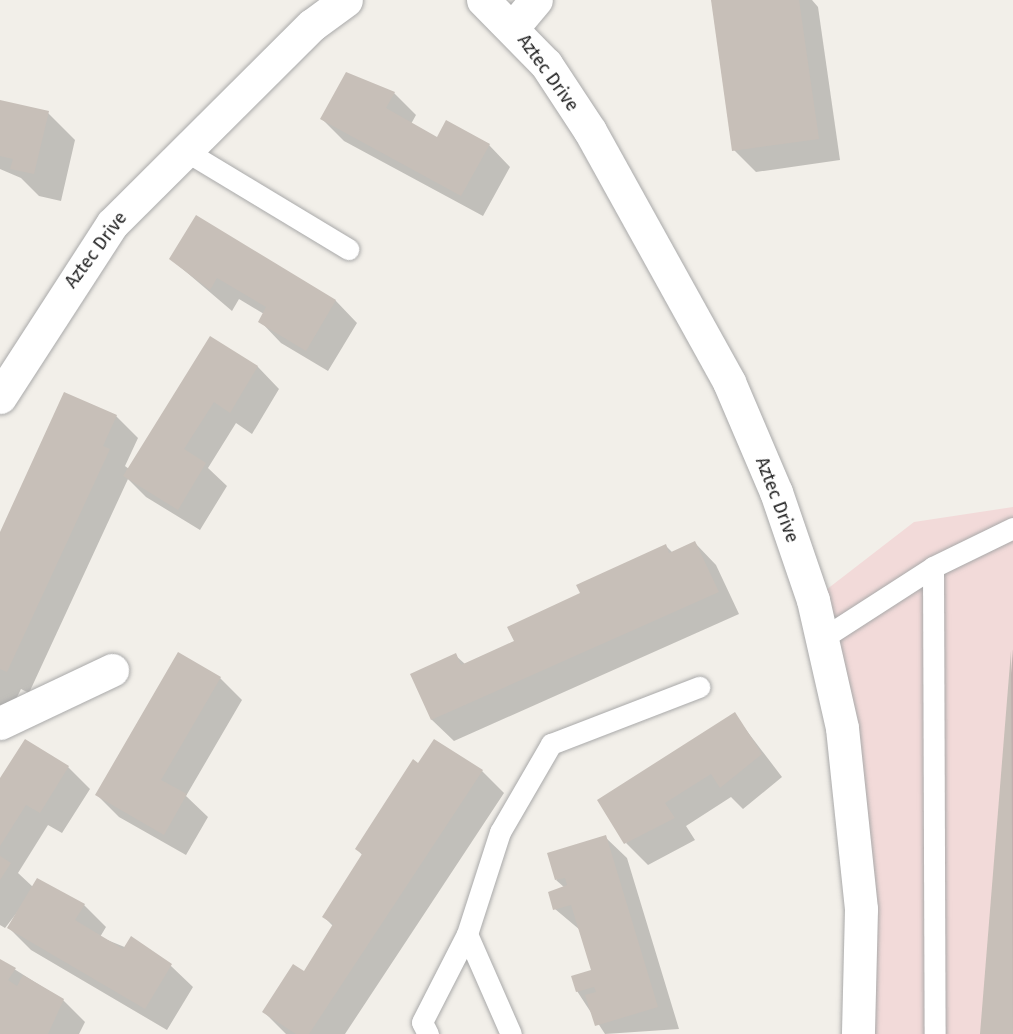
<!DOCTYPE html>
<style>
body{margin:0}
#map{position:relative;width:1013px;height:1034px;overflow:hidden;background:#f2efe9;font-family:"Fira Sans",sans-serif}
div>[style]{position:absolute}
.commercial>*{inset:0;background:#f2dad9}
.shadow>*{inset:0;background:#0003}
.building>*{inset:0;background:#c7bfb8}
.roads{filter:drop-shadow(0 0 2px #a9a9a9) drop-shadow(0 0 2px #a9a9a9)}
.service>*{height:21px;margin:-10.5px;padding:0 10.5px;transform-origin:10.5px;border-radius:10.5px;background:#fff}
.minor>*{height:33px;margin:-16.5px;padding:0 16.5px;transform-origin:16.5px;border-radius:16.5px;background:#fff}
span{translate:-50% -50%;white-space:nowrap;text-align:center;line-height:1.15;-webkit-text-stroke:4.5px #fff;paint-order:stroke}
.street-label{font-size:18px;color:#222}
</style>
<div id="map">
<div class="commercial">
<div style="clip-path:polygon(1013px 507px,1013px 1034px,850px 1034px,861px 909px,813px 600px,914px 522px)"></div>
</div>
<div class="shadow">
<div style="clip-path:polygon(712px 0,812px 0,818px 7px,840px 160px,756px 172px,734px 150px)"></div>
<div style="clip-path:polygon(394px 93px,416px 115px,411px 124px,438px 139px,489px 145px,510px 167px,483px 216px,344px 141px,322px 119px)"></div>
<div style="clip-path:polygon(0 101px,48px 113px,75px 140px,61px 201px,39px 196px,21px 178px,0 169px)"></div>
<div style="clip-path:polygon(197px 217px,336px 301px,357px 323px,328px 371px,281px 343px,260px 321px,264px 314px,239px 299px,232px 311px,171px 259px)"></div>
<div style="clip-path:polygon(210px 338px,258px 367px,279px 389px,252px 434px,236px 423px,208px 468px,227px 486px,200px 530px,146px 497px,128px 479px,29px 693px,21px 689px,7px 718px,0 715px,0 535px,116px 416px,138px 438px,125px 466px,129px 469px)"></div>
<div style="clip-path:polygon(695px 543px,716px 565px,739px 614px,454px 741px,432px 720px,412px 675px,455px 655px,465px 664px,516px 641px,582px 594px,666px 546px,673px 553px)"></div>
<div style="clip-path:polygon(1013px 649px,1013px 1034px,982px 1034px)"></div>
<div style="clip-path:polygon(220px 678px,242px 700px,186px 796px,208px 817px,186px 855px,119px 817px,97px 795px)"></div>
<div style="clip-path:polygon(734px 714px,782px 777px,743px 809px,731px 797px,686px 826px,695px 840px,648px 865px,626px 843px)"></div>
<div style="clip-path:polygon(419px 765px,482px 771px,504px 793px,345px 1034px,286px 1034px,264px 1012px,304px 973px,334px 927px,324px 917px,363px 856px,357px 849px)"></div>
<div style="clip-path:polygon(68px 767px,90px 789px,62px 833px,48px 825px,18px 873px,33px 887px,84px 905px,106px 927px,100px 937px,171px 966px,193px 987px,167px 1030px,31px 950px,9px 928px,22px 906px,5px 928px,0 925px,0 781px)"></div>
<div style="clip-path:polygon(605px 837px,627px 858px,679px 1029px,605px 1034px,577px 991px,592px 971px,580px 930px,555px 909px,565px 888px,556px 880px)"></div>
<div style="clip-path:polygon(0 960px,63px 1000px,85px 1022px,79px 1034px,0 1034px)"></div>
</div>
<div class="building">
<div style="clip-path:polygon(711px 0,799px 0,819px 139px,732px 151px)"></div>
<div style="clip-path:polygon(346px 72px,395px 92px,386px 108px,437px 137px,446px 120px,490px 144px,461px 196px,320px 119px)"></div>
<div style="clip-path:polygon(0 100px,49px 111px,34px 174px,10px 169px,13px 159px,0 156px)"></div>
<div style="clip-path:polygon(196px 215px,336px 300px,306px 351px,258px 322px,266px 307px,217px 278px,210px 290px,169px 259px)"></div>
<div style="clip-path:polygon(210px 336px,258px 366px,230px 413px,214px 402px,184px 449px,206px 463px,178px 510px,123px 476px)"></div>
<div style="clip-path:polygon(64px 392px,117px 415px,103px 446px,110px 449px,7px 672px,0 669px,0 532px)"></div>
<div style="clip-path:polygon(695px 541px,719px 592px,431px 720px,410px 674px,456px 653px,461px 665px,514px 641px,507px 627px,580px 593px,576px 585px,666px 544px,669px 553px)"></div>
<div style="clip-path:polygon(1011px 651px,1013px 1034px,980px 1034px)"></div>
<div style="clip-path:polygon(178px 652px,221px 677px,161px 780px,187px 794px,164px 835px,95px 795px)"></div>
<div style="clip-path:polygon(735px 712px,762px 754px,720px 788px,711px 774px,665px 803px,675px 818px,624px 844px,597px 800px)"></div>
<div style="clip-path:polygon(25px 739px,69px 766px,40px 813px,26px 805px,0 846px,0 778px)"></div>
<div style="clip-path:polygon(434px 739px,483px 770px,309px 1034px,296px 1034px,262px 1012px,293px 964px,304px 971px,333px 924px,322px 917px,362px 854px,355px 849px,413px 759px,418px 763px)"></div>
<div style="clip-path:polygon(606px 835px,658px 1007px,595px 1026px,585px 995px,596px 992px,594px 987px,576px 992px,571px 976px,591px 970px,571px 905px,553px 910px,548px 892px,567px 885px,565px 878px,555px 880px,547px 853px)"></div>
<div style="clip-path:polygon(0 856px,11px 863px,0 880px)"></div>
<div style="clip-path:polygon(37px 878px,85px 904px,75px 920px,123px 949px,131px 936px,172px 964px,145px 1009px,7px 928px)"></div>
<div style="clip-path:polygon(0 959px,16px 968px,8px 980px,17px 986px,23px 975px,64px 999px,48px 1034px,0 1034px)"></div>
</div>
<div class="roads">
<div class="service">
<div style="left:184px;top:150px;width:192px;rotate:31.1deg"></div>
<div style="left:933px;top:567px;width:467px;rotate:89.8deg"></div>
<div style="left:823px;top:638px;width:131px;rotate:-32.8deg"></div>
<div style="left:933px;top:567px;width:89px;rotate:-26deg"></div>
<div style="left:467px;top:934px;width:107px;rotate:-72.1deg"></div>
<div style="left:500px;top:832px;width:102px;rotate:-59.9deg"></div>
<div style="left:551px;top:744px;width:159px;rotate:-21.1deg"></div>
<div style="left:428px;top:1034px;width:13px;rotate:-117deg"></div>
<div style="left:422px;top:1022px;width:99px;rotate:-62.9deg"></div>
<div style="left:467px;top:934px;width:109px;rotate:66.3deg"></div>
</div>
<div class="minor">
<div style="left:483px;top:0;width:90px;rotate:45.5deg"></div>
<div style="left:546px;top:64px;width:80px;rotate:56.7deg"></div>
<div style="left:590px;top:131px;width:287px;rotate:61deg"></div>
<div style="left:729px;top:382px;width:120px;rotate:66.9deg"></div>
<div style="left:776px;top:492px;width:114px;rotate:71.1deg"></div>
<div style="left:813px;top:600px;width:131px;rotate:77.2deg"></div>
<div style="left:842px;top:728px;width:182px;rotate:84deg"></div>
<div style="left:861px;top:909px;width:125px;rotate:91.4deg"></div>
<div style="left:514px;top:26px;width:34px;rotate:-50deg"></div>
<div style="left:0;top:397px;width:206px;rotate:-57.1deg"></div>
<div style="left:112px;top:224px;width:282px;rotate:-44.9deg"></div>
<div style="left:312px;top:25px;width:42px;rotate:-36.3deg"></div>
<div style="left:0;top:723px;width:124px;rotate:-25.3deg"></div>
</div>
</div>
<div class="street-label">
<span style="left:548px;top:73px;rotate:54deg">Aztec Drive</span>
<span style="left:96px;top:250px;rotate:-53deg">Aztec Drive</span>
<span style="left:777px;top:500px;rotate:69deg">Aztec Drive</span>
</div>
</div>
